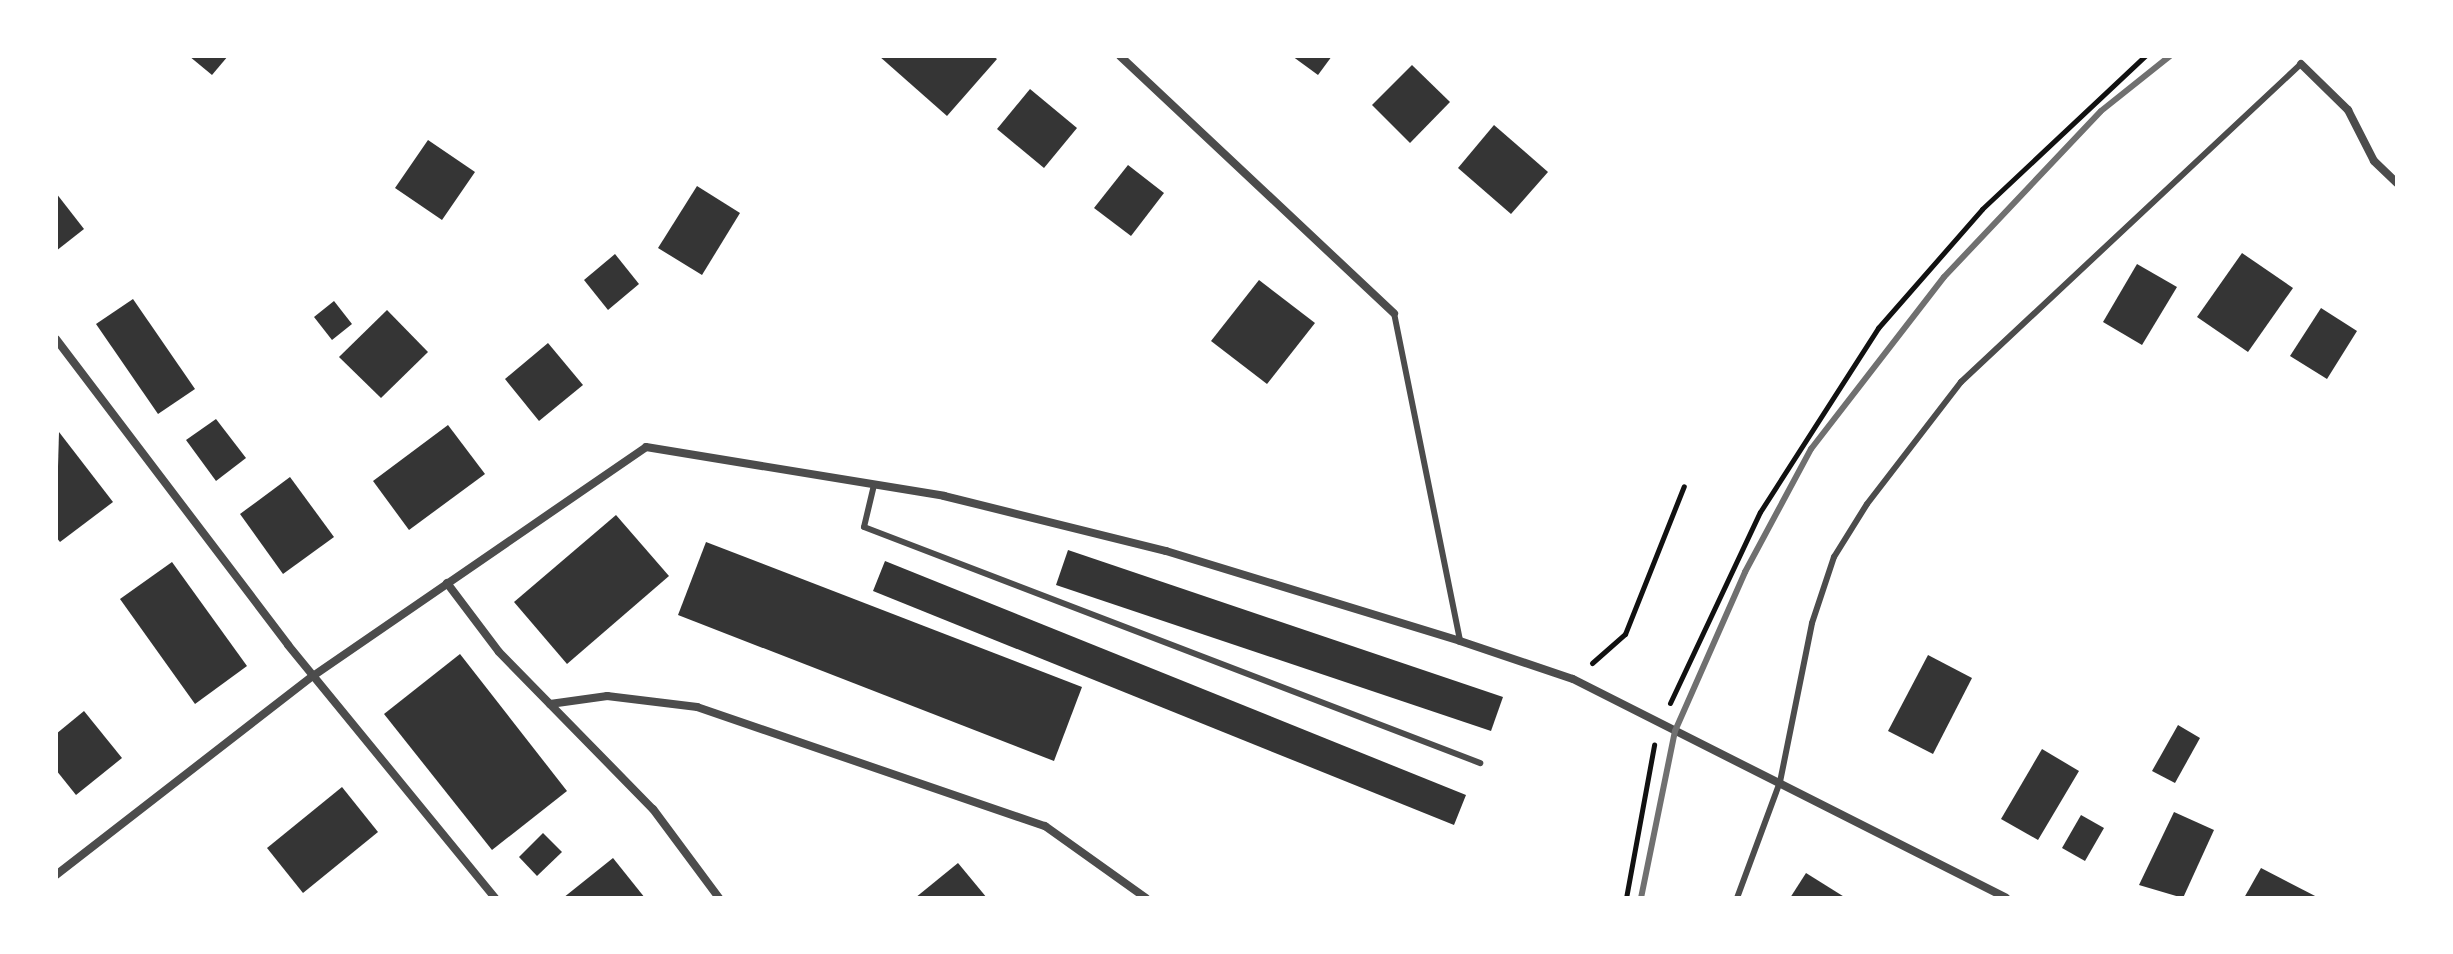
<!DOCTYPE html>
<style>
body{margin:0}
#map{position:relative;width:2453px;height:954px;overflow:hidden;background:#fff;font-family:Merriweather,serif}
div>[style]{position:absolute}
.building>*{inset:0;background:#353535}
.path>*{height:5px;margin:-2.5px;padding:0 2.5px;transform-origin:2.5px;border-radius:2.5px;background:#111}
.service>*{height:6px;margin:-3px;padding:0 3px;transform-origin:3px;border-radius:3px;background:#4c4c4c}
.minor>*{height:8px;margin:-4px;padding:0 4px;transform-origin:4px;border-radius:4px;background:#4c4c4c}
.rail>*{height:6px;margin:-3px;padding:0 3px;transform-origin:3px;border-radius:3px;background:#707070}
span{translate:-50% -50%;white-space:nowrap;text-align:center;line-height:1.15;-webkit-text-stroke:8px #fff;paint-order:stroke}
.frame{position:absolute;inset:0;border:58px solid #fff;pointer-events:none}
</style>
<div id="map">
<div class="building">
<div style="clip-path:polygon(189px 56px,228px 56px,212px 75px)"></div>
<div style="clip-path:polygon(879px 56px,993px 56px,997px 59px,947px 116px)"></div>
<div style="clip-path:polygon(1292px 56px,1332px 56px,1318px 75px)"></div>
<div style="clip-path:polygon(1412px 65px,1450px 102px,1410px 143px,1372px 105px)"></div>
<div style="clip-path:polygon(1030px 89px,1077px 128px,1044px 168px,997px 129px)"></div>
<div style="clip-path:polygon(1494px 125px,1548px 172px,1511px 214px,1458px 168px)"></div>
<div style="clip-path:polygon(428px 140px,475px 172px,442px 220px,395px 188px)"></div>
<div style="clip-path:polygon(1128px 165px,1164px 193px,1131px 236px,1094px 208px)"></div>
<div style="clip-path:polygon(697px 186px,740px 213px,702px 275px,658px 248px)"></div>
<div style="clip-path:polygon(56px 193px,84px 229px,56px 251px)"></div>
<div style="clip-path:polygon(2242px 253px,2293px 288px,2248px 352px,2197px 317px)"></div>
<div style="clip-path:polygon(615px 254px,639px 284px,608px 310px,584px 280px)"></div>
<div style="clip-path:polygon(2137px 264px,2177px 287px,2142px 345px,2103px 322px)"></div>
<div style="clip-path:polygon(1259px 280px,1315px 323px,1267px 384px,1211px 341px)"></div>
<div style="clip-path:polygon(133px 299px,195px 389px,158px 414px,96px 324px)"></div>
<div style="clip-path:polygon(334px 301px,352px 324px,332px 340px,314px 317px)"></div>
<div style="clip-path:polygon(2321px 308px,2357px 331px,2327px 379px,2290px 356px)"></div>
<div style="clip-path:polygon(387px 310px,428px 352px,381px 398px,339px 357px)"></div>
<div style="clip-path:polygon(548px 343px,583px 385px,539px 421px,505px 379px)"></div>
<div style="clip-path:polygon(216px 419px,246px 458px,216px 481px,186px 440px)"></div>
<div style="clip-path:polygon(448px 425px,485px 474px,409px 530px,373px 481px)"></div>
<div style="clip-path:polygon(59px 432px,113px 502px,60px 542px,56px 537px)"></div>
<div style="clip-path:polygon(290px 477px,334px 537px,283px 574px,240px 514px)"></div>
<div style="clip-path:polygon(616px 515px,669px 576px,567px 664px,514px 602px)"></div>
<div style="clip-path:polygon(706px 542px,1082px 687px,1054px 761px,678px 615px)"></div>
<div style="clip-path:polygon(1068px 550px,1503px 697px,1491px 731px,1056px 585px)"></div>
<div style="clip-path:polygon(885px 561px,1466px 795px,1454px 825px,873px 591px)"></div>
<div style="clip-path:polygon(172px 562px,247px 666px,195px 704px,120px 599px)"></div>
<div style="clip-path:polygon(460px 654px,567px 791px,492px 850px,384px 714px)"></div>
<div style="clip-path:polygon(1928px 655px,1972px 678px,1933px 754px,1888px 731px)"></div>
<div style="clip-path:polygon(84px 711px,122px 758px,76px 795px,56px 770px,56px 734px)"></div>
<div style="clip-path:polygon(2178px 725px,2200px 738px,2175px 783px,2152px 771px)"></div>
<div style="clip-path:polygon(2042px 749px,2079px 771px,2038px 840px,2001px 819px)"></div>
<div style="clip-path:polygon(342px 787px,378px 832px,303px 893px,267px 848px)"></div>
<div style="clip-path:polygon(2174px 812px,2214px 830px,2183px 898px,2139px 885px)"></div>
<div style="clip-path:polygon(2081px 815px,2104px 828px,2085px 861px,2062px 848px)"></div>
<div style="clip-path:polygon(543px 833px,562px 852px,537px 876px,519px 857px)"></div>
<div style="clip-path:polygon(613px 858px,645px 898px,563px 898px)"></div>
<div style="clip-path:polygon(958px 863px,987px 898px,915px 898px)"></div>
<div style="clip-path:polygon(2261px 868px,2319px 898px,2244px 898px)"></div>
<div style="clip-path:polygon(1806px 873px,1846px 898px,1790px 898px)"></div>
</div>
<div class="path">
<div style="left:1592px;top:663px;width:44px;rotate:-41.3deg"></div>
<div style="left:1625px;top:634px;width:159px;rotate:-68.3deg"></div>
<div style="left:1670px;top:703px;width:211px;rotate:-64.8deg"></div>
<div style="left:1760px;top:512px;width:219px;rotate:-57.3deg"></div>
<div style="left:1878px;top:328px;width:158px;rotate:-48.8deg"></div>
<div style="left:1982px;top:209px;width:224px;rotate:-43.2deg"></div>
<div style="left:1626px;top:898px;width:156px;rotate:-79.6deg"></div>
</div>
<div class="service">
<div style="left:1394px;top:313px;width:335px;rotate:78.6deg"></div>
<div style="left:874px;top:485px;width:43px;rotate:103.4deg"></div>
<div style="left:864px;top:527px;width:660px;rotate:20.96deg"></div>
<div style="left:1737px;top:898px;width:124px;rotate:-69.7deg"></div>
<div style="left:1780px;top:782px;width:162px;rotate:-78.6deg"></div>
<div style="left:1812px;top:623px;width:70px;rotate:-71.6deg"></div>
<div style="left:1834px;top:557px;width:62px;rotate:-58.1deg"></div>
<div style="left:1867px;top:504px;width:154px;rotate:-52.4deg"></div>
<div style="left:1961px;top:382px;width:466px;rotate:-43.1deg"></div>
</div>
<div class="minor">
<div style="left:1120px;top:56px;width:376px;rotate:43.2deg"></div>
<div style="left:2301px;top:64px;width:66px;rotate:44.4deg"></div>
<div style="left:2348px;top:110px;width:57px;rotate:63deg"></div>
<div style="left:2374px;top:161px;width:32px;rotate:44deg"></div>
<div style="left:56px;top:339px;width:384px;rotate:52.8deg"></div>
<div style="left:288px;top:645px;width:327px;rotate:50.7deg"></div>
<div style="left:447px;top:583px;width:86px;rotate:53deg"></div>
<div style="left:499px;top:652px;width:220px;rotate:45.6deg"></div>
<div style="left:653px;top:809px;width:111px;rotate:53.4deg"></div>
<div style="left:550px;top:704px;width:58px;rotate:-8deg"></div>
<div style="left:607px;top:696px;width:91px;rotate:7deg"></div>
<div style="left:697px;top:707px;width:368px;rotate:18.9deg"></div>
<div style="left:1045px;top:826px;width:124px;rotate:35.5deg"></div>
<div style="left:56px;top:875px;width:325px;rotate:-37.8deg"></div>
<div style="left:313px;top:676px;width:404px;rotate:-34.5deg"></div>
<div style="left:646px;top:447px;width:302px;rotate:9.3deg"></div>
<div style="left:944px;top:496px;width:229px;rotate:13.9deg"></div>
<div style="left:1166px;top:551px;width:307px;rotate:17deg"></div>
<div style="left:1460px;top:641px;width:119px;rotate:18.6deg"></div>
<div style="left:1573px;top:679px;width:485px;rotate:26.8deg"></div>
</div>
<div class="rail">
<div style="left:1641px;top:898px;width:170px;rotate:-78.5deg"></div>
<div style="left:1675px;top:731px;width:174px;rotate:-66.2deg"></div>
<div style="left:1745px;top:572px;width:140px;rotate:-61.8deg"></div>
<div style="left:1811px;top:449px;width:217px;rotate:-52.3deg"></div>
<div style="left:1944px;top:277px;width:228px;rotate:-46.6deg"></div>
<div style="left:2101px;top:111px;width:88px;rotate:-38.6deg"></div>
</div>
<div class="frame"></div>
</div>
